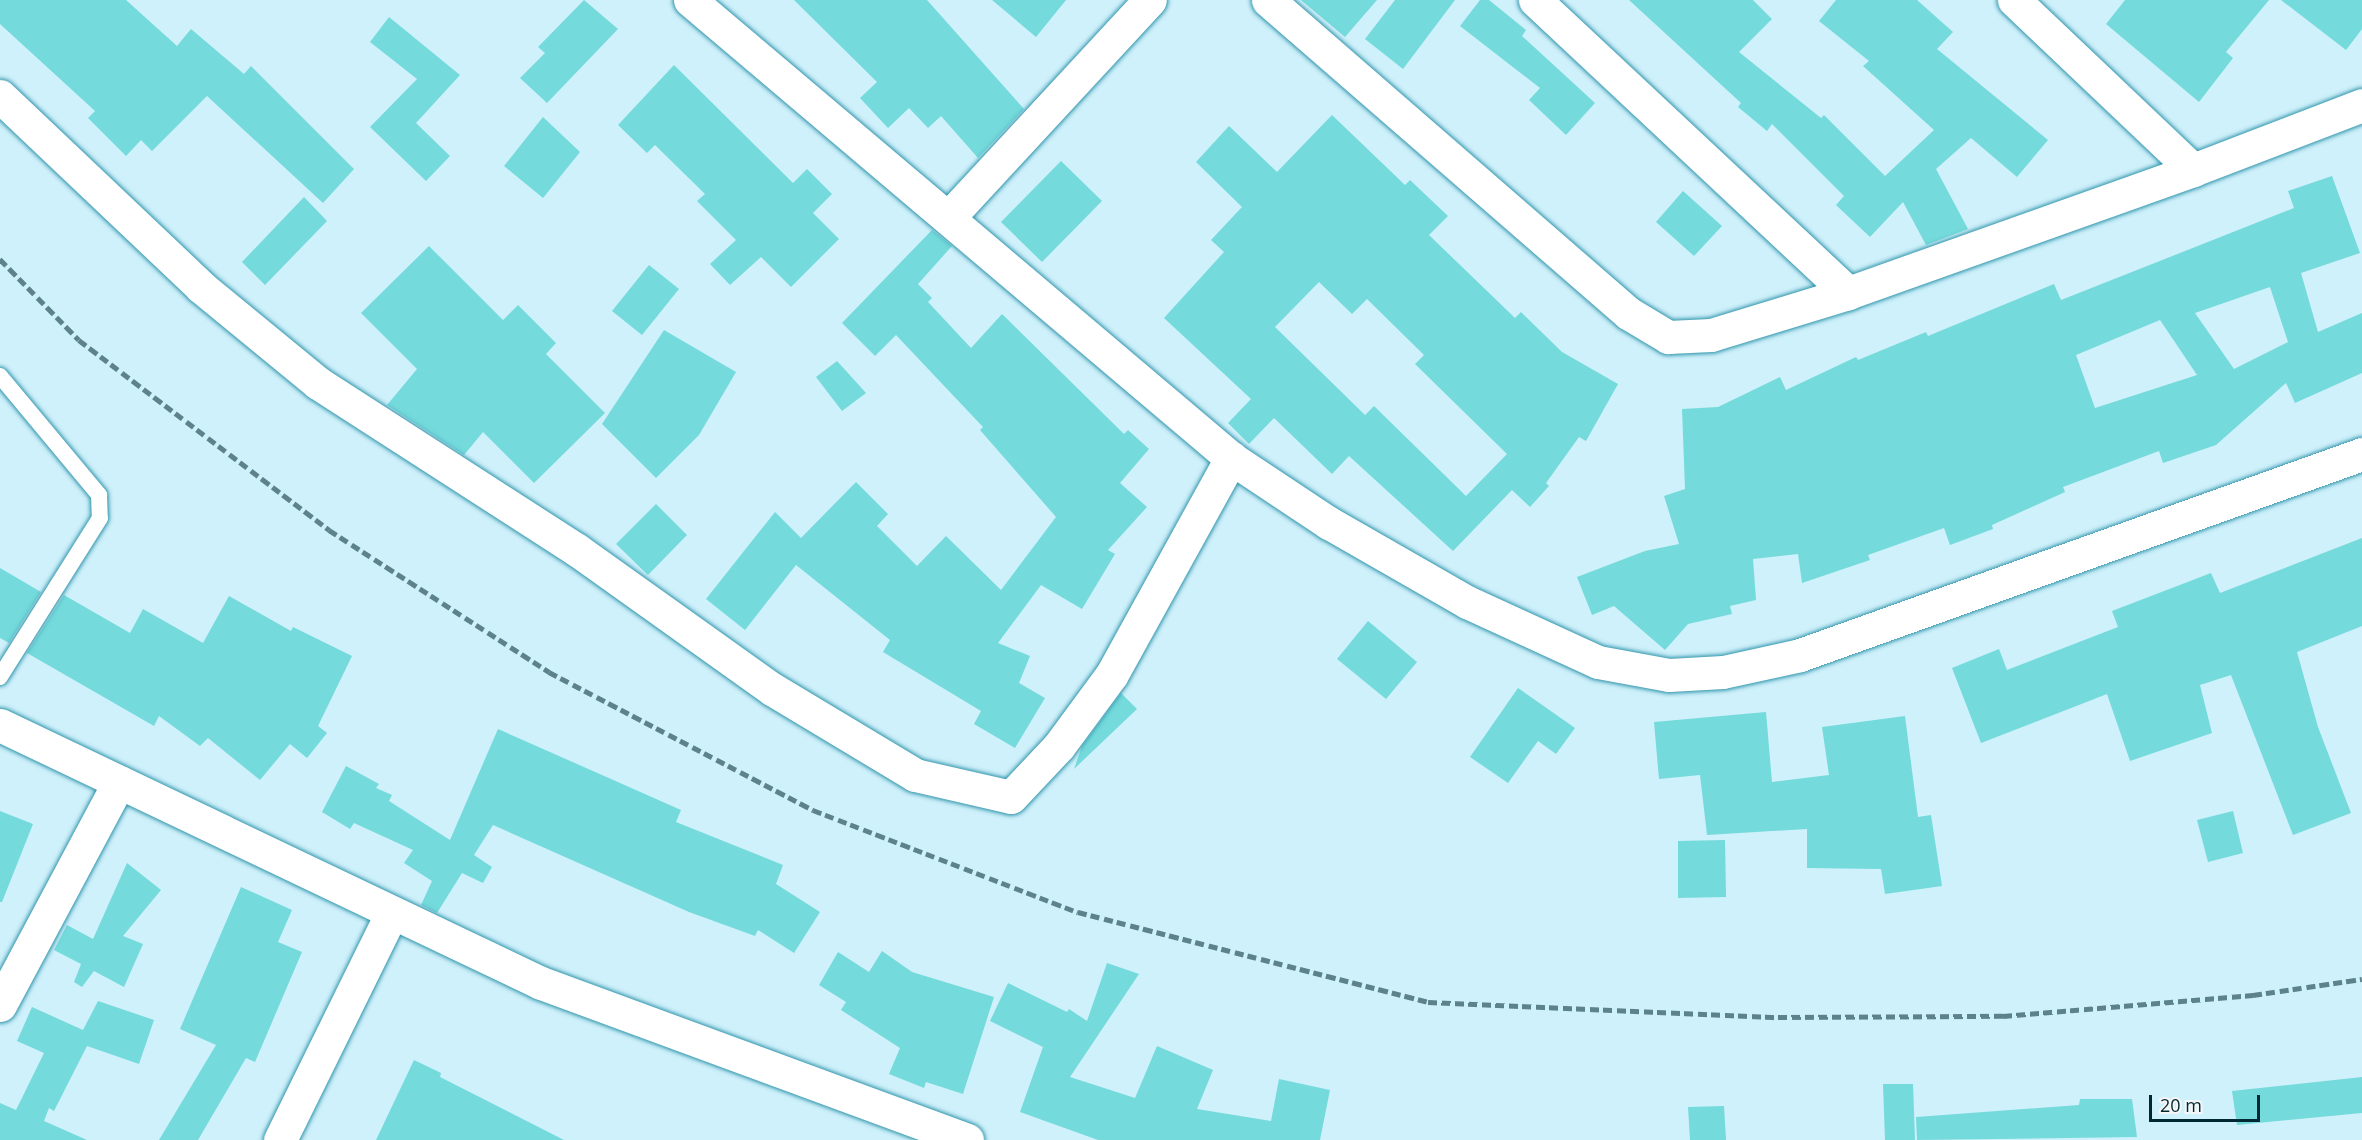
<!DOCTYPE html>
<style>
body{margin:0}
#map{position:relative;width:2362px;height:1140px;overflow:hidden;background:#cff1fb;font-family:"Open Sans",sans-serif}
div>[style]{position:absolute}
.building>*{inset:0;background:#74dadb}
.roads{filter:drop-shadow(0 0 2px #3195ac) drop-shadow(0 0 2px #3195ac)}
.service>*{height:16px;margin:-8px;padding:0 8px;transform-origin:8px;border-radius:8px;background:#fff}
.minor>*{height:33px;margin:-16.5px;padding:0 16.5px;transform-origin:16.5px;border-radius:16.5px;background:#fff}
.rail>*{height:4.5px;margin-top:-2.25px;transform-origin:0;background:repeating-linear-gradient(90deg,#5c828c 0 9px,transparent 0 13.5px)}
span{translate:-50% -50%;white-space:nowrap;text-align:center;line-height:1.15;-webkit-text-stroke:6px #f7f7f7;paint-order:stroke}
.scale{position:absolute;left:2149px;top:1095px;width:111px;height:27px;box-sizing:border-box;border:3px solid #002933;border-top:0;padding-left:8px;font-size:18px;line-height:21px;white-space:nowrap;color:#002933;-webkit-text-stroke:4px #f7f7f7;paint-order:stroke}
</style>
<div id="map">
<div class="building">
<div style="clip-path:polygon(0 0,126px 0,177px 46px,191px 29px,244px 74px,251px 66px,354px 169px,323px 203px,207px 96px,152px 151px,141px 140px,126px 156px,88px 118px,95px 111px,0 24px)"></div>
<div style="clip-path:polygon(584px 0,618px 29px,547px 103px,520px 78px,545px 53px,538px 47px)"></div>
<div style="clip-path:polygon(794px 0,927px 0,1024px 109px,978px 158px,941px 116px,928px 128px,909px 108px,888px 128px,860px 98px,877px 82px)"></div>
<div style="clip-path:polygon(992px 0,1066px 0,1036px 37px)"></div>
<div style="clip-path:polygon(1301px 0,1377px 0,1345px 37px)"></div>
<div style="clip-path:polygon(1395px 0,1455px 0,1403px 69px,1365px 39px)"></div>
<div style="clip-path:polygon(1480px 0,1489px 0,1526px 30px,1522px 36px,1595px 103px,1566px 135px,1529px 100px,1540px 88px,1460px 26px)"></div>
<div style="clip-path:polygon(1629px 0,1753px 0,1772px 19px,1739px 52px,1821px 118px,1824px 115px,1885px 176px,1934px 130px,1863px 66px,1869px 61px,1819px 21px,1836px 0,1917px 0,1953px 32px,1937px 49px,2048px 140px,2017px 177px,1971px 138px,1936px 169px,1968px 229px,1926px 245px,1903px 202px,1870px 237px,1836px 205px,1844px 196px,1772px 124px,1767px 131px,1738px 107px,1741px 103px)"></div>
<div style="clip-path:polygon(2125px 0,2269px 0,2226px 52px,2233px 58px,2199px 102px,2106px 24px)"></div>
<div style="clip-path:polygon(2281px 0,2362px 0,2362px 29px,2346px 50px)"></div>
<div style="clip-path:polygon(389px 17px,460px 75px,416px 123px,450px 156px,426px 181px,370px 127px,417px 79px,370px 42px)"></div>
<div style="clip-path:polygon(674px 65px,793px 183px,807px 169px,832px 194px,813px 213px,839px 239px,791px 287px,761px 257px,730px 285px,710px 264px,736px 240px,697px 201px,705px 194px,655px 145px,647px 153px,618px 125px)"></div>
<div style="clip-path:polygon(evenodd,1332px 115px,1405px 185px,1410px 180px,1448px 216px,1429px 235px,1515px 318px,1521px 312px,1562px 352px,1618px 384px,1586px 441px,1579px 437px,1546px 483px,1549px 486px,1530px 507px,1512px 490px,1453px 551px,1349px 456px,1332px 474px,1274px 418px,1249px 444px,1228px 423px,1251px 399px,1164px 318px,1224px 252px,1211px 240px,1242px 207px,1196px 162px,1229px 126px,1277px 172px,1332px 115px,1319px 282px,1352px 314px,1367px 299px,1424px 355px,1415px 364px,1507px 454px,1466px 496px,1374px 406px,1365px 415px,1275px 327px,1319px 282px)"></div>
<div style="clip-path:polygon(543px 117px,580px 152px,543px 198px,504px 166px)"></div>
<div style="clip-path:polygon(1061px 161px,1102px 201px,1042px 262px,1001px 222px)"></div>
<div style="clip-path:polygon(evenodd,2332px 176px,2360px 253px,2301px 273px,2318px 332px,2362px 313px,2362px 373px,2295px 403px,2286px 383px,2216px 445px,2163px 463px,2159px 451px,2063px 487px,2065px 492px,1992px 525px,1993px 529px,1950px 545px,1944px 528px,1868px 555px,1870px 560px,1802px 583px,1798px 554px,1753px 559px,1756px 600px,1730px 606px,1732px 614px,1688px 624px,1665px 650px,1614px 606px,1592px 615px,1577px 577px,1645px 551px,1679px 544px,1664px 496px,1685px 489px,1682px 409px,1718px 407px,1780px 377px,1786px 390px,1856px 357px,1858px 360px,1926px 332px,1928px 336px,2054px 284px,2061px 300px,2294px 208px,2288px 191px,2332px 176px,2270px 287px,2288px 342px,2234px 369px,2195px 313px,2270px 287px,2332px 176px,2160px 320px,2197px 375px,2095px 408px,2076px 355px,2160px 320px)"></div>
<div style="clip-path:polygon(1683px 191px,1722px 226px,1694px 256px,1656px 222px)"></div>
<div style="clip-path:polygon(304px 197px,327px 221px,265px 285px,242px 262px)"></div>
<div style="clip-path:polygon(932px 230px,952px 246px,918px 284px,932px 298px,928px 302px,971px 348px,1002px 314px,1124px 434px,1128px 430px,1149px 449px,1120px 483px,1147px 507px,1108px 550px,1115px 554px,1082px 609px,1041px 585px,998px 643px,1030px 656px,1019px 683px,1045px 698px,1015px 748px,974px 724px,981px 711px,883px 652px,890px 640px,796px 565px,745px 630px,706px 599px,775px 512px,801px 538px,856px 482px,888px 514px,877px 526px,917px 566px,946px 536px,1001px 590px,1056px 517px,980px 430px,983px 427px,896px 335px,875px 356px,842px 323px)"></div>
<div style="clip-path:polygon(429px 246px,503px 320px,518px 305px,556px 343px,546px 354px,605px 413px,534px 483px,483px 432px,464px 455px,387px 405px,417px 369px,361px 313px)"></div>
<div style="clip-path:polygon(649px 265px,679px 289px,642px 335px,612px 311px)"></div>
<div style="clip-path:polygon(664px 330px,736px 372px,699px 435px,656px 478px,602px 424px)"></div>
<div style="clip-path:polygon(837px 361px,866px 393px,842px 411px,816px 377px)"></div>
<div style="clip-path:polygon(656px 504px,687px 535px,648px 575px,616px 544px)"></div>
<div style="clip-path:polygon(2362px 538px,2362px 626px,2297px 652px,2318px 727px,2351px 813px,2293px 835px,2231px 675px,2200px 685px,2212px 733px,2130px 761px,2107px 694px,1981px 743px,1952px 668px,1999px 649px,2007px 670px,2118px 627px,2112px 611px,2211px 573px,2220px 593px)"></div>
<div style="clip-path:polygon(0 568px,41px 592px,9px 643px,0 638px)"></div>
<div style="clip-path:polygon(64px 595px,130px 633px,143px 609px,203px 643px,229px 596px,291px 631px,293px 627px,352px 656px,318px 726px,327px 733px,307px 758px,290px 744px,260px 780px,208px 738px,200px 746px,159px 716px,154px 726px,27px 653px)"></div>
<div style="clip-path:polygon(1368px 621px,1417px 662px,1386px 699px,1337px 659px)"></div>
<div style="clip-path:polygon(1518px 688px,1575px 728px,1556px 754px,1538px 741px,1508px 783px,1470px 757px)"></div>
<div style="clip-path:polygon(1121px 693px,1137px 709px,1074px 769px,1082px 746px)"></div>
<div style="clip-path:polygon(1766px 712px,1772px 782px,1829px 775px,1822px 727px,1905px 716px,1918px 817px,1931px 815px,1942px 886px,1885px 894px,1881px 869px,1807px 868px,1807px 829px,1707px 835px,1700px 775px,1659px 779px,1654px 722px)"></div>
<div style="clip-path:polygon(498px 729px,681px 810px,676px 822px,783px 865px,776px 884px,820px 912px,794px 953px,758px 930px,755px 936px,689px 912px,493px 825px,474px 855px,492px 867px,483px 883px,462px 873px,437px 913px,421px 905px,432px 881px,404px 863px,413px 850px,354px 823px,350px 829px,322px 812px,346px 766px,379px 784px,376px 788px,392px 795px,389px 801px,450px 840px)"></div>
<div style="clip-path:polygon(0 811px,33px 824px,2px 902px,0 902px)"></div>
<div style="clip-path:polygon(2233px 811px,2243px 853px,2208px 862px,2197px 820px)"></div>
<div style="clip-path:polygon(1725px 840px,1726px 897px,1678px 898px,1678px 841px)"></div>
<div style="clip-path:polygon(127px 863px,161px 890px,123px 936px,143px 944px,124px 987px,94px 971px,82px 987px,74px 982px,81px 964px,54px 950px,67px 925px,93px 939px)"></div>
<div style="clip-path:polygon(241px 887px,292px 910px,278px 942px,302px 952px,255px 1062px,246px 1058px,198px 1140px,159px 1140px,216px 1045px,180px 1029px)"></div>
<div style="clip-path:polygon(882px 951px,912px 972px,994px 997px,963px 1094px,926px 1082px,924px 1088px,889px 1074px,900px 1048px,841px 1010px,846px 1002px,819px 985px,838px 952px,869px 972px)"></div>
<div style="clip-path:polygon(1107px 963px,1139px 974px,1070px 1077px,1135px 1098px,1157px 1046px,1213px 1070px,1197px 1109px,1271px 1121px,1279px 1079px,1330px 1090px,1320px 1140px,1098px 1140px,1020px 1112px,1043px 1047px,990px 1021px,1008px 983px,1067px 1012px,1069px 1009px,1087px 1021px)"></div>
<div style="clip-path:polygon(98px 1001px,154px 1020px,139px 1064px,87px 1046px,54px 1111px,49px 1108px,44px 1121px,87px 1140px,0 1140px,0 1103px,16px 1110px,44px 1053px,17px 1041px,32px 1007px,83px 1030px)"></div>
<div style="clip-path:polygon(414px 1060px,441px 1073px,440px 1077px,564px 1140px,376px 1140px)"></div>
<div style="clip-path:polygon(2362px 1077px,2362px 1113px,2237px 1125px,2232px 1091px)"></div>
<div style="clip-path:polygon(1883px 1084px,1913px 1084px,1915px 1140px,1885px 1140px)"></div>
<div style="clip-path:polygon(2080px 1099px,2132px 1099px,2137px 1137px,1917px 1140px,1916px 1117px,2079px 1105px)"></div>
<div style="clip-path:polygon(1724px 1106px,1726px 1140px,1690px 1140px,1688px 1107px)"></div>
</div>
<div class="roads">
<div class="service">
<div style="left:0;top:376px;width:155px;rotate:50.2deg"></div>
<div style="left:99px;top:495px;width:23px;rotate:88deg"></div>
<div style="left:100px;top:518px;width:188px;rotate:122.2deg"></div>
</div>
<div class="minor">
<div style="left:690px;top:0;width:709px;rotate:40.25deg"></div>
<div style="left:1231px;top:458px;width:118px;rotate:33.6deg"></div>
<div style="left:1329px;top:523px;width:159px;rotate:29.8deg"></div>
<div style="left:1467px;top:602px;width:144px;rotate:24.6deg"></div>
<div style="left:1598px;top:662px;width:72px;rotate:10.4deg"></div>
<div style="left:1669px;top:675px;width:54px;rotate:-3.2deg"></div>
<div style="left:1723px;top:672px;width:79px;rotate:-12.4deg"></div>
<div style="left:1800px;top:655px;width:597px;rotate:-19.68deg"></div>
<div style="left:1268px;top:0;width:477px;rotate:41deg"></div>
<div style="left:1628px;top:313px;width:47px;rotate:31deg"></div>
<div style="left:1668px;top:337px;width:43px;rotate:-2.7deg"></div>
<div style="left:1711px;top:335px;width:143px;rotate:-17deg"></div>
<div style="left:1848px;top:293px;width:366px;rotate:-19.6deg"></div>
<div style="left:2193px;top:170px;width:181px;rotate:-21deg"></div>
<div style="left:1535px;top:0;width:429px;rotate:43.1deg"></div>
<div style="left:2014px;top:0;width:247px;rotate:43.5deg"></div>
<div style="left:0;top:96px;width:277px;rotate:43.5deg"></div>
<div style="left:201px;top:287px;width:151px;rotate:39.4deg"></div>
<div style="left:318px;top:383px;width:308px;rotate:32.8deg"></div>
<div style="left:577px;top:550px;width:239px;rotate:35.5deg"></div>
<div style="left:772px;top:689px;width:167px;rotate:31deg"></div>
<div style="left:915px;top:775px;width:98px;rotate:12.9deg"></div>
<div style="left:1011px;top:797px;width:70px;rotate:-46.7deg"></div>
<div style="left:1059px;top:746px;width:89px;rotate:-53.6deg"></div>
<div style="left:1112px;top:674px;width:247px;rotate:-61.1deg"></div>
<div style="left:948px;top:218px;width:297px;rotate:-47.2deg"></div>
<div style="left:0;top:725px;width:599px;rotate:25.5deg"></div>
<div style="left:541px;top:983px;width:454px;rotate:20.2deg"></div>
<div style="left:0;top:1005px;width:253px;rotate:-61.9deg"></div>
<div style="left:280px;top:1140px;width:252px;rotate:-63.8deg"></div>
</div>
</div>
<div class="rail">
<div style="left:0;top:259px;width:113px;rotate:45.7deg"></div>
<div style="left:79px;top:340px;width:314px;rotate:37.2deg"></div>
<div style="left:329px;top:530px;width:262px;rotate:32.8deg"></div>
<div style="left:549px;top:672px;width:298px;rotate:27.6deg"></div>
<div style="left:813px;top:810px;width:284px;rotate:21.1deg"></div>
<div style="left:1078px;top:912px;width:361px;rotate:14.4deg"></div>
<div style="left:1428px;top:1002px;width:350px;rotate:2.5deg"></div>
<div style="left:1778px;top:1017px;width:225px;rotate:-0.3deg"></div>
<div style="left:2003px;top:1016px;width:251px;rotate:-4.8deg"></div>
<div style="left:2253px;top:995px;width:110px;rotate:-8.4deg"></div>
</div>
<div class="scale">20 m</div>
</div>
